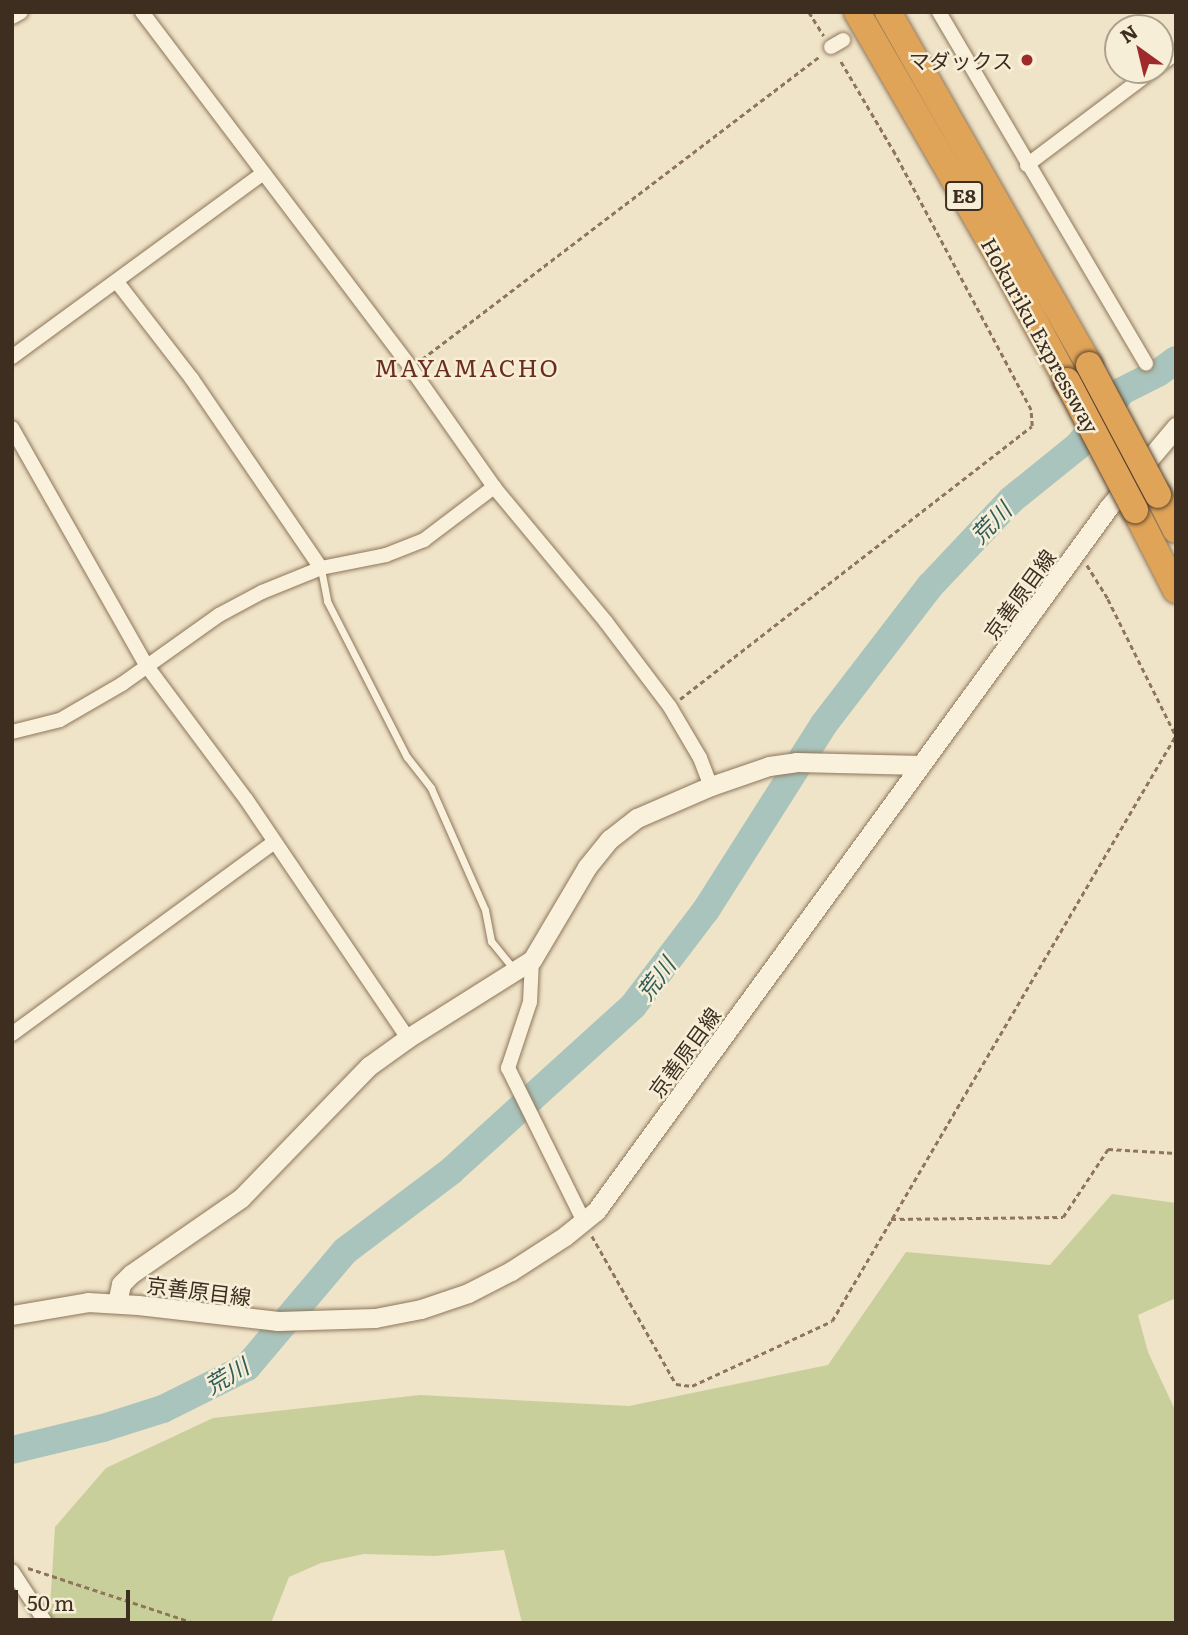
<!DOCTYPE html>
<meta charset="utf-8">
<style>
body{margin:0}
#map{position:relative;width:1188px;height:1635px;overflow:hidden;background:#f0e4c8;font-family:Literata,"Noto Sans JP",serif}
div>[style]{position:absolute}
.green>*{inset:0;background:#c9cf9b}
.river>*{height:28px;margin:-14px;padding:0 14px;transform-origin:14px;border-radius:14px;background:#a9c4bc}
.path>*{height:2.5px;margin-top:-1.25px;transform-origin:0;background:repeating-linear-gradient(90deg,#8d765c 0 5px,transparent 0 8.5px)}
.roads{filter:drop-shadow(0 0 2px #8d765c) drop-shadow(0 0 2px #8d765c)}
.lane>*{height:7px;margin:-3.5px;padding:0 3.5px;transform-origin:3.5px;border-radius:3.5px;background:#faf1dc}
.street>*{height:14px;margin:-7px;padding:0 7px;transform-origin:7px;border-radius:7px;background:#faf1dc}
.secondary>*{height:19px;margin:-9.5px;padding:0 9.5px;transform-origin:9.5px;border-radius:9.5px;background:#faf1dc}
.highway>*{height:26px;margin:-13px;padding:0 13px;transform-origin:13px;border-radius:13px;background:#e0a458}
.bridges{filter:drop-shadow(0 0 2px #5b4430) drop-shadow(0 0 2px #5b4430)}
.highway-bridge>*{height:26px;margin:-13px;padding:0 13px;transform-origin:13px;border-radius:13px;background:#e0a458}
.dots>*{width:19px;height:19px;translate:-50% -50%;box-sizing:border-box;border:4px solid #f7eed8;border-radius:50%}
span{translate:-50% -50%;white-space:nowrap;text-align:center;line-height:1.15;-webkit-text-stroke:5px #f7eed8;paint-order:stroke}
.shield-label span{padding:2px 5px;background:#f7eed8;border:2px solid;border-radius:5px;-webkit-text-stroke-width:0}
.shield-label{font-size:19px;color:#3d2e20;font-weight:700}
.poi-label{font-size:21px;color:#3d2e20}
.right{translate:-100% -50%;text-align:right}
.street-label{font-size:21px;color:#3d2e20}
.water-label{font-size:23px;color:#2f5d5a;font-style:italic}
.quarter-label{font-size:24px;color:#6b2e1e;letter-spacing:2px}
.frame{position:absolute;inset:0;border:14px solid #3d2e20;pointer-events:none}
.north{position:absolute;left:1104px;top:14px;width:70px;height:70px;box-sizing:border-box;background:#f7eed8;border:2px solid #ada18e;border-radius:50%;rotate:326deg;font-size:19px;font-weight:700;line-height:28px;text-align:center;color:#3d2e20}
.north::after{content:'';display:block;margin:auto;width:24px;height:32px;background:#9e2a2b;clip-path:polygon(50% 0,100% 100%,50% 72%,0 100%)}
.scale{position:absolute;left:14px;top:1590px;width:116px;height:32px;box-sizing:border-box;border:4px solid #3d2e20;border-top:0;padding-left:9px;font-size:21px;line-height:24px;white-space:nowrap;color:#3d2e20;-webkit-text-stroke:5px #f7eed8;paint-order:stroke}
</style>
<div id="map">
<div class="green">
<div style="clip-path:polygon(1112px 1194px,1176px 1203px,1176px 1298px,1138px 1315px,1148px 1352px,1176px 1412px,1176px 1623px,522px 1623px,504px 1550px,435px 1556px,364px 1554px,321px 1563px,289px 1577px,271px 1623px,49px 1623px,55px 1527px,106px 1468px,213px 1418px,420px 1395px,629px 1406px,828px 1365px,906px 1252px,1050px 1265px)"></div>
</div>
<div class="river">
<div style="left:12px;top:1450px;width:94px;rotate:-13.6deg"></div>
<div style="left:103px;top:1428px;width:63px;rotate:-17.6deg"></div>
<div style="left:163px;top:1409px;width:94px;rotate:-26.6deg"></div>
<div style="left:247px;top:1367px;width:152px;rotate:-49.8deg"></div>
<div style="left:345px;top:1251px;width:133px;rotate:-37deg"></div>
<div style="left:451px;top:1171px;width:246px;rotate:-42.2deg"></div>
<div style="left:633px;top:1006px;width:121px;rotate:-52.8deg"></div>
<div style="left:706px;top:910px;width:220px;rotate:-57.6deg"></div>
<div style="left:824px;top:724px;width:174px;rotate:-52.5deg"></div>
<div style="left:930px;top:586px;width:118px;rotate:-46.7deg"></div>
<div style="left:1011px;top:500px;width:86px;rotate:-38.9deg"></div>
<div style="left:1078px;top:446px;width:70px;rotate:-51.3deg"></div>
<div style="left:1122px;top:391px;width:40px;rotate:-26.6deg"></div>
<div style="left:1158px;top:373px;width:22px;rotate:-36deg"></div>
</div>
<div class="path">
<div style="left:809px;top:12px;width:28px;rotate:58deg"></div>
<div style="left:422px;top:359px;width:500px;rotate:-37.28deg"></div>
<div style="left:1087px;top:565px;width:40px;rotate:58deg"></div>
<div style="left:1108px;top:599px;width:153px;rotate:63.6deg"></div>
<div style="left:680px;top:699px;width:445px;rotate:-37.8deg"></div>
<div style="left:1032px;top:426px;width:16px;rotate:-94deg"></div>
<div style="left:1031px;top:410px;width:290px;rotate:-118deg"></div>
<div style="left:895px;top:154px;width:110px;rotate:-120.5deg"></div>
<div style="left:891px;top:1219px;width:172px;rotate:-0.7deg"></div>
<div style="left:1063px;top:1217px;width:82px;rotate:-56.5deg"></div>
<div style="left:1108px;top:1149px;width:68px;rotate:3.4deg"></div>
<div style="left:592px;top:1236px;width:170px;rotate:60.4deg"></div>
<div style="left:676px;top:1384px;width:16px;rotate:7deg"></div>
<div style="left:692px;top:1386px;width:154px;rotate:-24.9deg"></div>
<div style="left:832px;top:1321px;width:680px;rotate:-59.59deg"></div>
<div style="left:28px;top:1568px;width:175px;rotate:18.3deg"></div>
</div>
<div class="roads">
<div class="lane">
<div style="left:321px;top:569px;width:33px;rotate:79deg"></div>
<div style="left:327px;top:601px;width:175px;rotate:62.9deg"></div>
<div style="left:407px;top:757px;width:39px;rotate:52deg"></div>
<div style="left:431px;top:788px;width:133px;rotate:66.1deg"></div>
<div style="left:485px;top:910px;width:32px;rotate:79deg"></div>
<div style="left:491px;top:941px;width:38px;rotate:51deg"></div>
</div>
<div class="street">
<div style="left:142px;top:12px;width:445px;rotate:52.9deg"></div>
<div style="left:410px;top:367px;width:146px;rotate:55deg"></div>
<div style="left:494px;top:487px;width:175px;rotate:50.3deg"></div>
<div style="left:606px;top:622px;width:106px;rotate:53deg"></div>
<div style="left:670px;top:707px;width:59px;rotate:59.5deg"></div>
<div style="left:700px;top:758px;width:30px;rotate:69deg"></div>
<div style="left:939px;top:12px;width:408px;rotate:59.5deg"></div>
<div style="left:12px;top:17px;width:10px;rotate:-29deg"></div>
<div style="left:831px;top:47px;width:14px;rotate:-30deg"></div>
<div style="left:1160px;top:65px;width:20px;rotate:-37deg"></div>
<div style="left:1027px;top:165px;width:158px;rotate:-37deg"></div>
<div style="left:117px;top:282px;width:123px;rotate:52.3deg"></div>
<div style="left:192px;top:379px;width:229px;rotate:55.7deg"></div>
<div style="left:12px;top:357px;width:310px;rotate:-36.2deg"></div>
<div style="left:12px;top:428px;width:272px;rotate:60.5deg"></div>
<div style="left:146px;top:665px;width:167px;rotate:53.3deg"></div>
<div style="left:246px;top:799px;width:289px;rotate:55.9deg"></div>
<div style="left:12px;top:732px;width:49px;rotate:-14deg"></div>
<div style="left:60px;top:720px;width:72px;rotate:-30.1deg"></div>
<div style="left:122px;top:684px;width:119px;rotate:-35.4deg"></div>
<div style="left:219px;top:615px;width:49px;rotate:-28.1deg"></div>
<div style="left:262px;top:592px;width:64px;rotate:-22.1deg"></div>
<div style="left:321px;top:568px;width:66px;rotate:-11.3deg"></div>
<div style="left:386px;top:555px;width:41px;rotate:-21.5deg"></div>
<div style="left:424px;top:540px;width:88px;rotate:-37.1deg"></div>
<div style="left:532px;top:960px;width:42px;rotate:92.7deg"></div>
<div style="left:530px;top:1002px;width:70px;rotate:108.4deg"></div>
<div style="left:508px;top:1068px;width:172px;rotate:63.7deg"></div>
<div style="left:12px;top:1034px;width:323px;rotate:-36.2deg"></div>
<div style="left:12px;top:1571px;width:62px;rotate:56.8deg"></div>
</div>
<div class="secondary">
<div style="left:117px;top:1303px;width:19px;rotate:-78deg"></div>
<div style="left:121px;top:1284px;width:14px;rotate:-45deg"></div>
<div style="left:131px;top:1274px;width:134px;rotate:-34.6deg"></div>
<div style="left:241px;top:1198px;width:184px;rotate:-45.9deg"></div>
<div style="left:369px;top:1066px;width:48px;rotate:-35.7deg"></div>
<div style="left:408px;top:1038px;width:146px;rotate:-32.2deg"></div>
<div style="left:532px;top:960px;width:108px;rotate:-59.4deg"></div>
<div style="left:587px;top:867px;width:36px;rotate:-51deg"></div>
<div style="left:610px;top:839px;width:34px;rotate:-38deg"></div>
<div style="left:637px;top:818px;width:81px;rotate:-23.4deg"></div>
<div style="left:711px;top:786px;width:61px;rotate:-19deg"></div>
<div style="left:769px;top:766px;width:27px;rotate:-8deg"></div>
<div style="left:796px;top:762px;width:125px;rotate:1.4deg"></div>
<div style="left:12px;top:1315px;width:77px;rotate:-9.7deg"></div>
<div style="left:88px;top:1302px;width:50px;rotate:3.4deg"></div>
<div style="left:138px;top:1305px;width:141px;rotate:6.5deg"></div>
<div style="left:278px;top:1321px;width:97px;rotate:-1.8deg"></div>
<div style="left:375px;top:1318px;width:47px;rotate:-11.1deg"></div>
<div style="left:421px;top:1309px;width:50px;rotate:-18.8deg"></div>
<div style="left:468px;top:1293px;width:48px;rotate:-27.1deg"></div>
<div style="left:511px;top:1271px;width:64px;rotate:-32.9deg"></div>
<div style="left:565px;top:1236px;width:40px;rotate:-39deg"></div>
<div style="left:596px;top:1211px;width:870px;rotate:-53.93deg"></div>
<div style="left:1108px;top:508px;width:106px;rotate:-50deg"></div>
</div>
<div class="highway">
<div style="left:857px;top:12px;width:297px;rotate:59.9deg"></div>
<div style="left:1006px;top:269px;width:128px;rotate:61.4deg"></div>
<div style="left:888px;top:12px;width:406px;rotate:60.3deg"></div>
<div style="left:1158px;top:495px;width:39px;rotate:63deg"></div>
<div style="left:1135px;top:510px;width:90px;rotate:62.9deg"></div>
</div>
</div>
<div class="bridges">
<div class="highway-bridge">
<div style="left:1089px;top:365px;width:147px;rotate:62deg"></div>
<div style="left:1067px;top:381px;width:146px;rotate:62.2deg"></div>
</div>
</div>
<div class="dots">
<div style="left:1027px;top:60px;background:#9e2a2b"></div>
</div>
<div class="shield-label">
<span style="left:964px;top:196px">E8</span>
</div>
<div class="poi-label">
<span class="right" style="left:1013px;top:60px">マダックス</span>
</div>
<div class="street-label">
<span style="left:1041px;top:335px;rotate:61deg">Hokuriku Expressway</span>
<span style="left:1019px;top:594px;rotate:-54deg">京善原目線</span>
<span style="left:684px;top:1052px;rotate:-54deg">京善原目線</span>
<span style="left:199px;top:1290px;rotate:7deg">京善原目線</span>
</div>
<div class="water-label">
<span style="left:990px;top:522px;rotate:-46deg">荒川</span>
<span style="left:655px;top:978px;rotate:-53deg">荒川</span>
<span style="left:226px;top:1375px;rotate:-31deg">荒川</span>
</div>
<div class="quarter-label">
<span style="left:467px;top:367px">MAYAMACHO</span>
</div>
<div class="frame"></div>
<div class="north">N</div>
<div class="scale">50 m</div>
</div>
